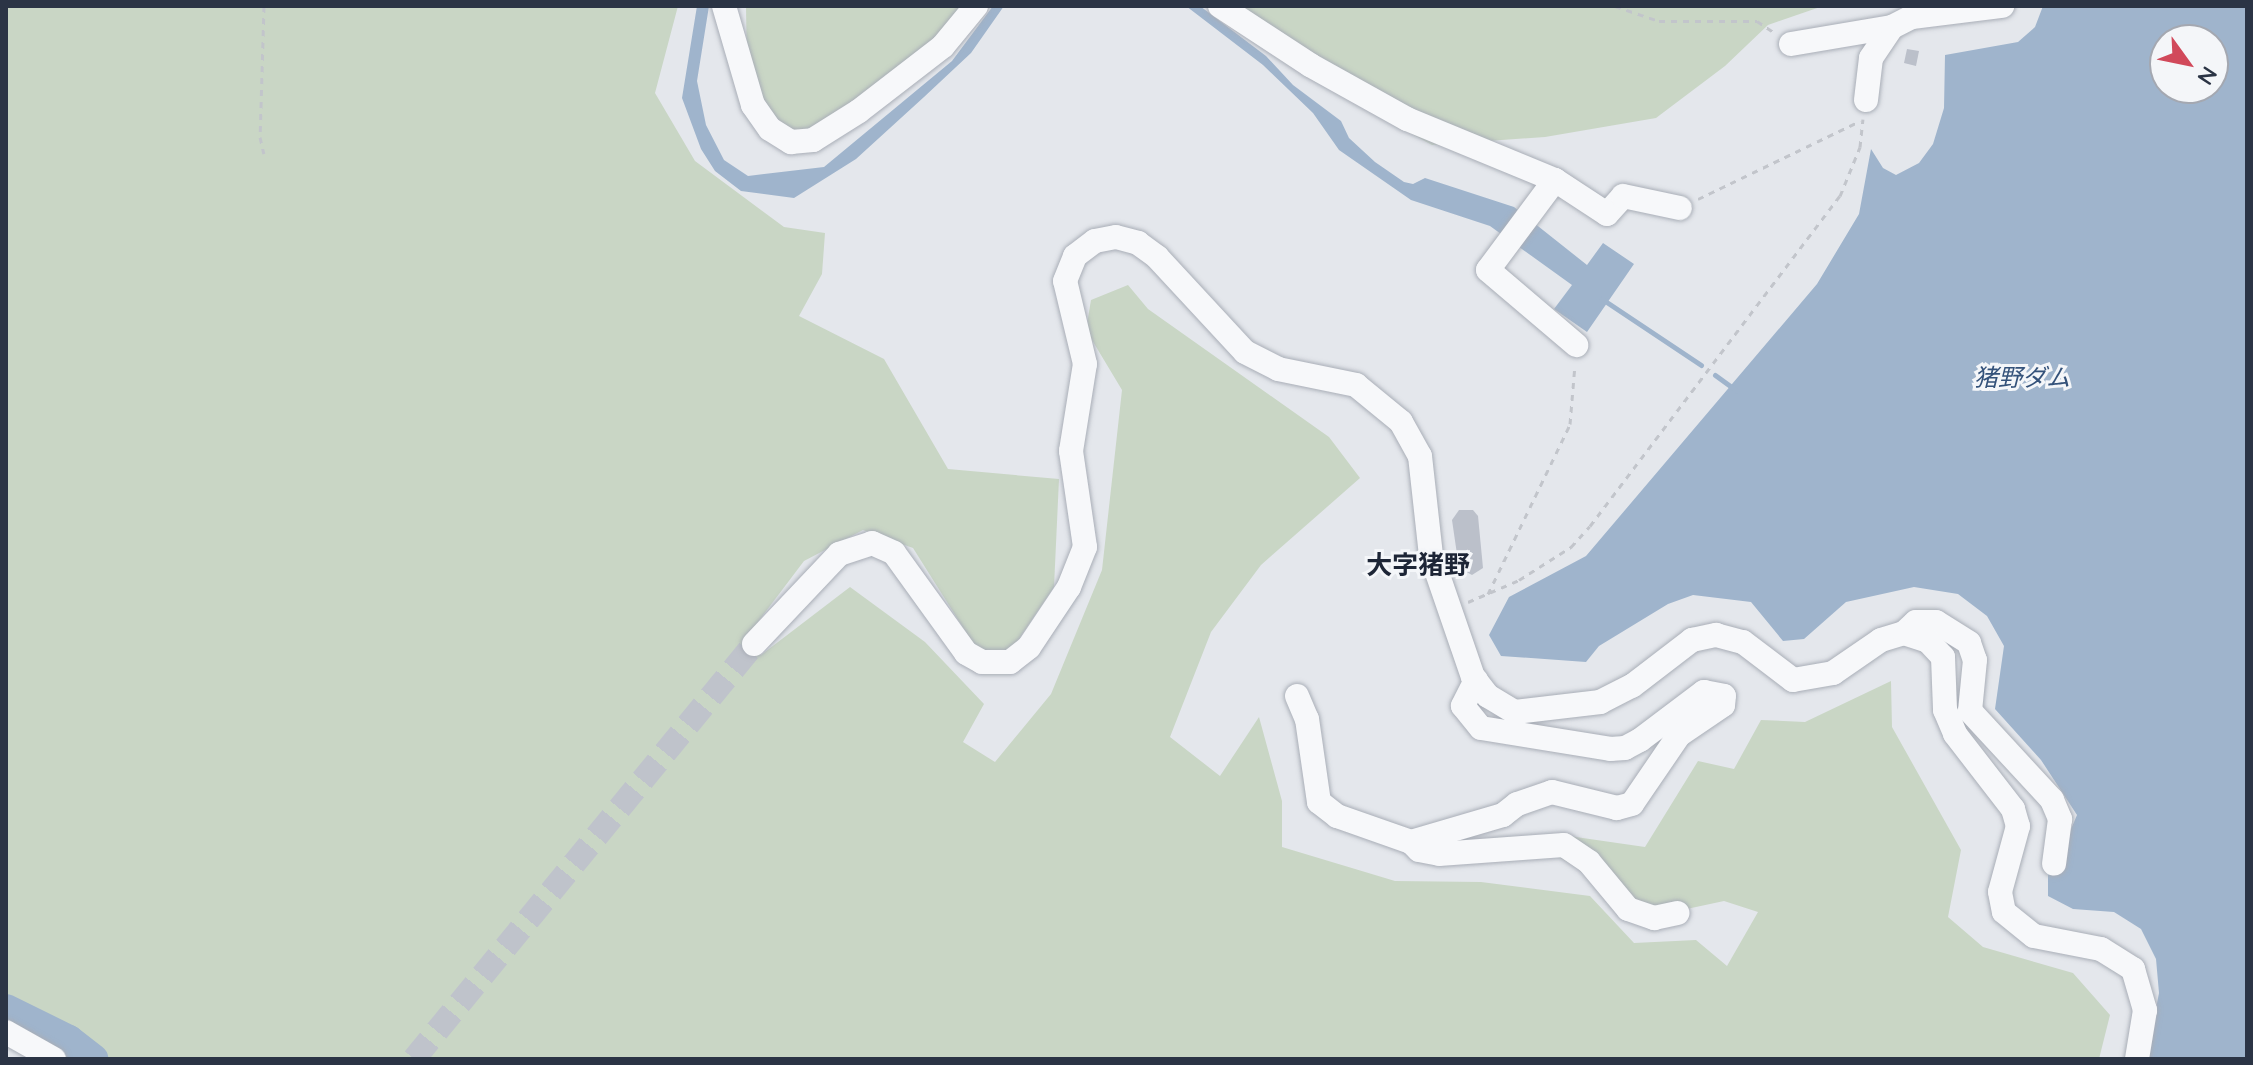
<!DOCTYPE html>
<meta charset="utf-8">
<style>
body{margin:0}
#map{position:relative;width:2253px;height:1065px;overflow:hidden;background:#e4e7ec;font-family:Quicksand,"Noto Sans JP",sans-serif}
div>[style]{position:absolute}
.green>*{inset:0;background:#c9d6c5}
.water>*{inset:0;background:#9fb4cc}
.stream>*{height:5px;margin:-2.5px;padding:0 2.5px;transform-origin:2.5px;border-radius:2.5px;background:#9fb4cc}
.river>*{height:30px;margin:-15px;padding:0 15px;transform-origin:15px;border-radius:15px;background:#9fb4cc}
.building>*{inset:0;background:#bbc0ca}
.minor-tunnel>*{height:24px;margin-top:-12px;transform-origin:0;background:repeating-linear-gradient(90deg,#bfc3cb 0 24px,transparent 0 36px)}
.path>*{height:3px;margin-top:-1.5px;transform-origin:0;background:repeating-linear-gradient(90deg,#c2c5cb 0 6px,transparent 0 12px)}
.roads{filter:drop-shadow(0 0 2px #a9aeb7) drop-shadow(0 0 2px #a9aeb7)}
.minor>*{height:24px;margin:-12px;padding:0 12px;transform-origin:12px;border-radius:12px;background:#f7f8fa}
span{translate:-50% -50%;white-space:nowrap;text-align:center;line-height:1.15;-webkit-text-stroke:6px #f4f6f9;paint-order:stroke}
.water-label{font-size:24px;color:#34527a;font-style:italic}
.quarter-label{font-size:26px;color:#1d2536;font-weight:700}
.frame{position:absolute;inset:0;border:8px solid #2b3445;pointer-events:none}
.north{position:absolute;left:2149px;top:24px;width:80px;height:80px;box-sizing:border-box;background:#f4f6f9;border:2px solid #a4a8b1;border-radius:50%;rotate:123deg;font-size:22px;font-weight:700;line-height:32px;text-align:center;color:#2b3445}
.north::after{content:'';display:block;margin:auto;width:28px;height:36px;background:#d1495b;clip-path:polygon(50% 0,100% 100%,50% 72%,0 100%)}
</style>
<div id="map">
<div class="green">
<div style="clip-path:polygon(6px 6px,678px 6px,655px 93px,695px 161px,784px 227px,825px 233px,822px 274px,799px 316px,884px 359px,948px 469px,1059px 479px,1054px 587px,1000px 667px,979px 653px,913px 548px,863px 530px,804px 561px,742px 643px,761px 655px,850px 587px,925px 642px,984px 704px,963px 742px,995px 762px,1051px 694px,1102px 570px,1122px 390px,1086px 330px,1091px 300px,1128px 285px,1148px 309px,1329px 437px,1360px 478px,1261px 565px,1211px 632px,1170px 737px,1220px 776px,1259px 717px,1282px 801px,1282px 847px,1395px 881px,1481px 882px,1590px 896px,1634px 943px,1696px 940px,1727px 966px,1758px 912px,1724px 901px,1682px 910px,1648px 907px,1553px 854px,1555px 834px,1645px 847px,1698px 761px,1734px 769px,1761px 720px,1805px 722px,1891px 681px,1892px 727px,1961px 850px,1948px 917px,1983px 947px,2073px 973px,2110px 1015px,2099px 1059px,88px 1059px,6px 1002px)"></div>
<div style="clip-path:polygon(746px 6px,986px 6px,809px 135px,780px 130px,747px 71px)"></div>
<div style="clip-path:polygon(1211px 6px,1823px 6px,1768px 25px,1725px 66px,1656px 118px,1545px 137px,1432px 145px,1312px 79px)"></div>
</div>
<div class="water">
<div style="clip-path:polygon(697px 6px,709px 6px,697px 81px,706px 125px,724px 160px,748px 176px,824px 167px,952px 61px,993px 6px,1004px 6px,971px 53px,924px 97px,856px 159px,794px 198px,741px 191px,715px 171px,701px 149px,682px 98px)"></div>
<div style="clip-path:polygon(1186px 6px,1200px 6px,1266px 56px,1293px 85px,1341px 121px,1349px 138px,1375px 162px,1404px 182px,1413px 184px,1425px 178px,1514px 207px,1587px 265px,1603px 243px,1634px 264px,1587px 332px,1554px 309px,1572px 285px,1490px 226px,1411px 200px,1339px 150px,1313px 113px,1263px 65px)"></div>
<div style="clip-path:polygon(evenodd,2043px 6px,2247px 6px,2247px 1059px,2146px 1059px,2159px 993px,2156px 959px,2141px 929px,2114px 912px,2073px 909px,2048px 896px,2048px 851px,2063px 848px,2077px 815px,2041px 760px,1995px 709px,2004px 646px,1987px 616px,1958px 594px,1914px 587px,1846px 602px,1804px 639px,1783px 641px,1751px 602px,1693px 595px,1668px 604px,1599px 646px,1586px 662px,1501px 656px,1489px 635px,1509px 597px,1586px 556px,1817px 284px,1859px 214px,1871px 149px,1883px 168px,1896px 175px,1919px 163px,1933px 144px,1944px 108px,1945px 55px,2018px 42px,2035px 27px,2043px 6px,2165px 40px,2213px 40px,2213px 88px,2165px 88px,2165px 40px)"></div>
</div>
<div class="stream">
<div style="left:1602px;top:299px;width:119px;rotate:33.7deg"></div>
<div style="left:1715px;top:375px;width:26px;rotate:36deg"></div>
</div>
<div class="river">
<div style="left:6px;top:1009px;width:70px;rotate:26.2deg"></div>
<div style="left:69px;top:1040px;width:31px;rotate:38deg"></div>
</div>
<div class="building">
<div style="clip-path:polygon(1907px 49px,1919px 51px,1916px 66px,1904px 63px)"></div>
<div style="clip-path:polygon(1459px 510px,1473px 510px,1478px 516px,1483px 568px,1472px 575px,1459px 568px,1452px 520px)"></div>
</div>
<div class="minor-tunnel">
<div style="left:414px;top:1059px;width:536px;rotate:-50.67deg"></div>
</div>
<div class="path">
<div style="left:264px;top:6px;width:131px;rotate:91.7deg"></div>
<div style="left:260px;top:137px;width:17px;rotate:77deg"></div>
<div style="left:1615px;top:6px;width:46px;rotate:18.8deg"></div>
<div style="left:1659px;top:21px;width:98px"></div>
<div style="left:1757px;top:21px;width:22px;rotate:34deg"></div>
<div style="left:1698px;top:199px;width:180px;rotate:-25.7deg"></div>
<div style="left:1488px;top:594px;width:189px;rotate:-64.2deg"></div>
<div style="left:1570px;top:424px;width:59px;rotate:-85.2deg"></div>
<div style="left:1468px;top:602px;width:56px;rotate:-23.3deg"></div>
<div style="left:1519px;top:580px;width:62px;rotate:-32.4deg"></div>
<div style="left:1571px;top:547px;width:28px;rotate:-48deg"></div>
<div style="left:1590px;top:526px;width:414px;rotate:-52.9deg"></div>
<div style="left:1840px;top:196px;width:53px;rotate:-67.8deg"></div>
<div style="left:1860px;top:147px;width:28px;rotate:-84deg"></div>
</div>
<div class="roads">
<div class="minor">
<div style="left:724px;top:6px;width:103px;rotate:73.7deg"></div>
<div style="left:753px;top:105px;width:29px;rotate:55deg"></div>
<div style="left:770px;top:129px;width:25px;rotate:32deg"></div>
<div style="left:791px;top:142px;width:22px;rotate:-5deg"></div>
<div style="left:813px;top:140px;width:54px;rotate:-32.2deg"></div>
<div style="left:859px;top:111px;width:106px;rotate:-37.7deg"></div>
<div style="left:943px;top:46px;width:52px;rotate:-50.5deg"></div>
<div style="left:1220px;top:6px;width:108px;rotate:33.2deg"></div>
<div style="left:1310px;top:65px;width:111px;rotate:29.1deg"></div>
<div style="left:1407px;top:119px;width:160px;rotate:22.4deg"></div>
<div style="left:1555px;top:180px;width:112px;rotate:126.7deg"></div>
<div style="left:1488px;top:270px;width:116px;rotate:40.4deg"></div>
<div style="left:1791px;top:44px;width:102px;rotate:-9.6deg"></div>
<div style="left:1866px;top:100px;width:42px;rotate:-83.2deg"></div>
<div style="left:1871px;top:58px;width:37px;rotate:-56deg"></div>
<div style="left:1892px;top:27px;width:22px;rotate:-27deg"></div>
<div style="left:1912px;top:17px;width:91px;rotate:-7deg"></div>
<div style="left:1555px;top:180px;width:62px;rotate:33.2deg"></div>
<div style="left:1607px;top:214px;width:24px;rotate:-48deg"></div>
<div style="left:1623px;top:196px;width:58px;rotate:11.9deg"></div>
<div style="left:1904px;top:633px;width:16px;rotate:-43deg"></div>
<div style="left:1916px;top:622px;width:20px"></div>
<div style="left:1936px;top:622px;width:39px;rotate:32deg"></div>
<div style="left:1969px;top:643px;width:18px;rotate:71deg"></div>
<div style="left:1975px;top:660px;width:51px;rotate:95.6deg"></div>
<div style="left:1970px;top:711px;width:121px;rotate:47.3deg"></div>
<div style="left:2052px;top:800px;width:21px;rotate:67deg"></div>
<div style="left:2060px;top:819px;width:45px;rotate:97.6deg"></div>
<div style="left:754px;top:644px;width:124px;rotate:-46.6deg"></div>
<div style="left:839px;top:554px;width:35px;rotate:-18deg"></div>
<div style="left:872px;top:543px;width:24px;rotate:24deg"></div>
<div style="left:894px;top:553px;width:123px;rotate:54.2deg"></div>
<div style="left:966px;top:653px;width:18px;rotate:29deg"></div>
<div style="left:982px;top:662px;width:28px"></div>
<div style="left:1010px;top:662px;width:24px;rotate:-38deg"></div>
<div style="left:1029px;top:647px;width:72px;rotate:-56.3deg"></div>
<div style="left:1069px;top:587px;width:43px;rotate:-68.2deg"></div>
<div style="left:1085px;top:547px;width:97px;rotate:-98.3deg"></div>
<div style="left:1071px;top:451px;width:88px;rotate:-80.9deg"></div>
<div style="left:1085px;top:364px;width:85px;rotate:-103.5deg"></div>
<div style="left:1065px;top:281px;width:27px;rotate:-68deg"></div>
<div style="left:1075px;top:256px;width:25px;rotate:-37deg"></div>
<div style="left:1095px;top:241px;width:21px;rotate:-11deg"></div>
<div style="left:1116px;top:237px;width:23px;rotate:15deg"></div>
<div style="left:1138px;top:243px;width:24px;rotate:36deg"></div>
<div style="left:1157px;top:257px;width:129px;rotate:47.2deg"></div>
<div style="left:1245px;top:352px;width:37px;rotate:27deg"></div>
<div style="left:1278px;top:369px;width:80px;rotate:11.6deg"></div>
<div style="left:1356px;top:385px;width:58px;rotate:39.4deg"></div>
<div style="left:1401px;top:422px;width:39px;rotate:61deg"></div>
<div style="left:1420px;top:456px;width:100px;rotate:83.7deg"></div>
<div style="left:1431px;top:555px;width:129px;rotate:71deg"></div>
<div style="left:1473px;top:677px;width:24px;rotate:52deg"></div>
<div style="left:1488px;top:696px;width:31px;rotate:31deg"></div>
<div style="left:1515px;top:712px;width:86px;rotate:-6.7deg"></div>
<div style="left:1600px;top:702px;width:36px;rotate:-27deg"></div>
<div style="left:1632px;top:686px;width:76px;rotate:-37.5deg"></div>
<div style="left:1692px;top:640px;width:25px;rotate:-12deg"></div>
<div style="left:1716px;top:635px;width:28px;rotate:15deg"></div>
<div style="left:1743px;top:642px;width:63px;rotate:37.2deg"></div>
<div style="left:1793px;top:680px;width:41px;rotate:-9.9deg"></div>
<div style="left:1833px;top:673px;width:58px;rotate:-34.5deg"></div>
<div style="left:1881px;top:640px;width:24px;rotate:-17deg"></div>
<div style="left:1904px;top:633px;width:25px;rotate:18deg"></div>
<div style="left:1928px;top:641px;width:22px;rotate:47deg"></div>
<div style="left:1943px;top:657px;width:53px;rotate:87.8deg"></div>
<div style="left:1945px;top:710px;width:26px;rotate:67deg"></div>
<div style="left:1955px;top:734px;width:95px;rotate:52.3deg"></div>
<div style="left:2013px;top:809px;width:18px;rotate:74deg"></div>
<div style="left:2018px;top:826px;width:68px;rotate:105.3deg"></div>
<div style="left:2000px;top:892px;width:20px;rotate:79deg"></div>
<div style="left:2004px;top:912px;width:38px;rotate:39deg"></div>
<div style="left:2034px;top:936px;width:68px;rotate:11deg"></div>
<div style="left:2101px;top:949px;width:38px;rotate:32deg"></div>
<div style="left:2133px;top:969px;width:43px;rotate:73.7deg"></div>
<div style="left:2145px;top:1010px;width:50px;rotate:99.3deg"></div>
<div style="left:1476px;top:680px;width:29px;rotate:117deg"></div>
<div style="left:1463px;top:706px;width:28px;rotate:51deg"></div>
<div style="left:1481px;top:728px;width:131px;rotate:9.2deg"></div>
<div style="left:1610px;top:749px;width:15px;rotate:-4deg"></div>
<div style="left:1625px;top:748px;width:17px;rotate:-28deg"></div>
<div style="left:1640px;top:740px;width:80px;rotate:-36.9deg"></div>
<div style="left:1704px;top:692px;width:20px;rotate:11deg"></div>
<div style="left:1724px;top:696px;width:9px;rotate:96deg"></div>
<div style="left:1723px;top:705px;width:53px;rotate:145.7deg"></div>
<div style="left:1679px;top:735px;width:83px;rotate:124.3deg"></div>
<div style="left:1632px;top:804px;width:16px;rotate:165deg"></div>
<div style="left:1617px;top:808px;width:67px;rotate:-166.2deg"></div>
<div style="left:1552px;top:792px;width:37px;rotate:161deg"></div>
<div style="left:1517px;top:804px;width:18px;rotate:142deg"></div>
<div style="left:1503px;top:815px;width:96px;rotate:163.6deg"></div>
<div style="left:1411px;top:842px;width:11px;rotate:45deg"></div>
<div style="left:1419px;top:850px;width:20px;rotate:11deg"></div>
<div style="left:1439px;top:854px;width:125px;rotate:-4.1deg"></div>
<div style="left:1564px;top:845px;width:30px;rotate:34deg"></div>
<div style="left:1589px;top:862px;width:61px;rotate:50.3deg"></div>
<div style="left:1628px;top:909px;width:28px;rotate:19deg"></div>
<div style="left:1654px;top:918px;width:24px;rotate:-12deg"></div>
<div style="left:1297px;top:696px;width:25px;rotate:67deg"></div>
<div style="left:1307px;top:719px;width:84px;rotate:81.8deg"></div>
<div style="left:1319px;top:802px;width:23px;rotate:38deg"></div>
<div style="left:1337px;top:816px;width:78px;rotate:19.4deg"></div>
<div style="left:6px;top:1032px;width:55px;rotate:29.4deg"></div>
</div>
</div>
<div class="water-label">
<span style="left:2022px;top:378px">猪野ダム</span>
</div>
<div class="quarter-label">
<span style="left:1418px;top:565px">大字猪野</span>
</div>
<div class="frame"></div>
<div class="north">N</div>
</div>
